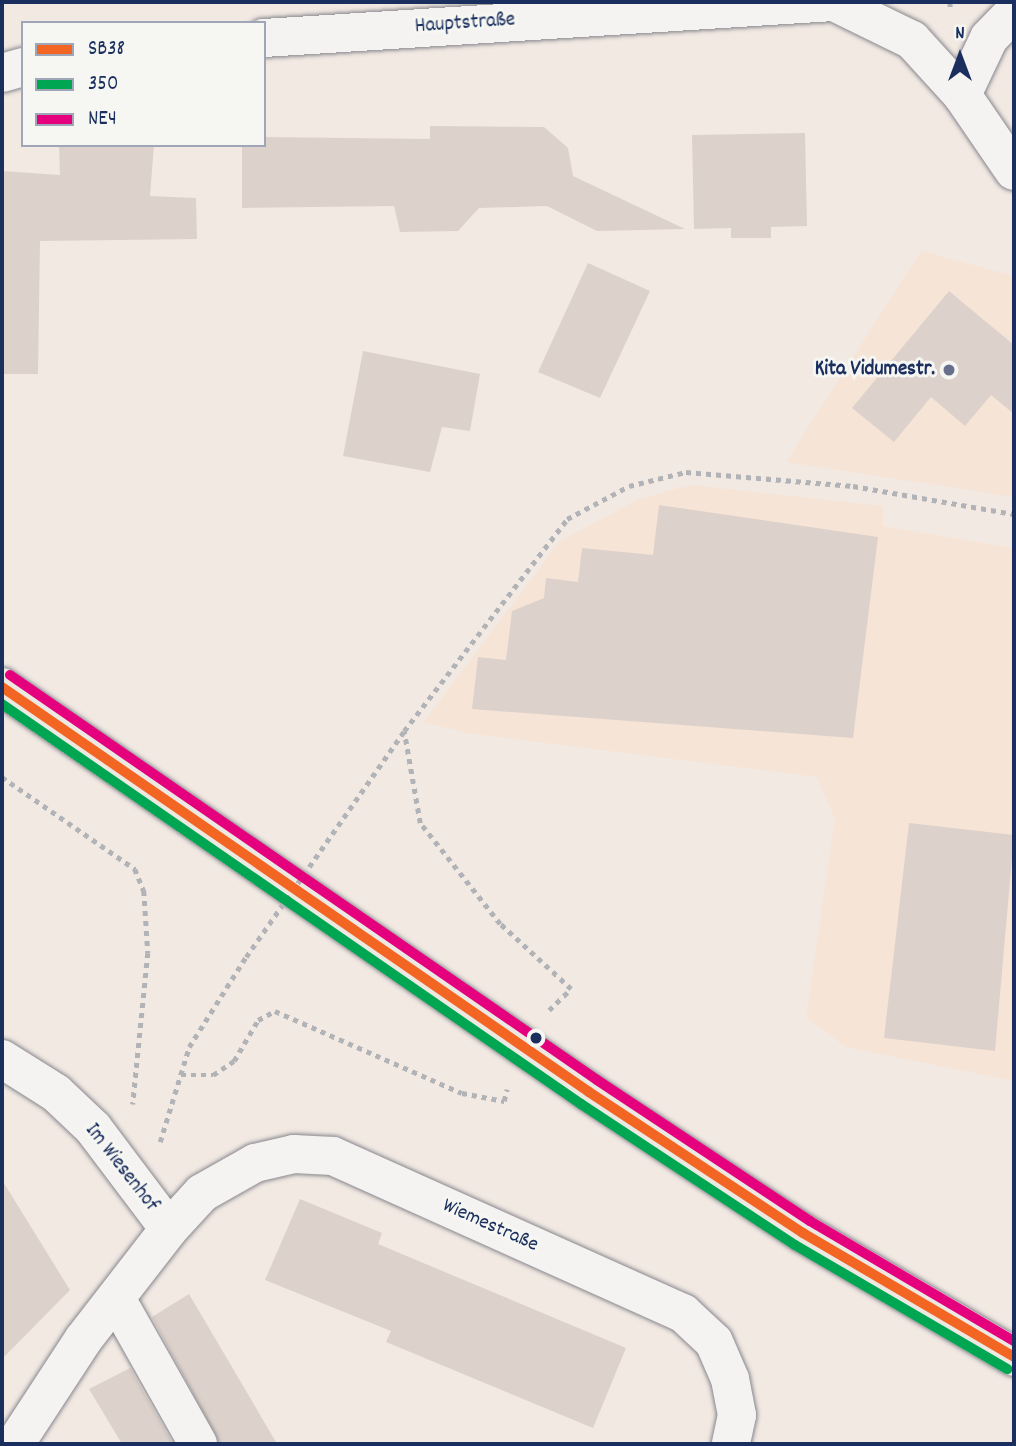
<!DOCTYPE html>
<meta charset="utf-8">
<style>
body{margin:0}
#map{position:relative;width:1016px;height:1446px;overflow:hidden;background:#f2e9e3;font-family:Dekko,sans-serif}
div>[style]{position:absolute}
.built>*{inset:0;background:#f6e4d7}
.building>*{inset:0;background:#ddd1cb}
.path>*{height:4.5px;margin-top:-2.25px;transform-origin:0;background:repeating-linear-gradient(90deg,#b1b3b7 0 5px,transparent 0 10px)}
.roads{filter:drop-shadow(0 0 2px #88888e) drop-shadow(0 0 2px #88888e)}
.minor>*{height:38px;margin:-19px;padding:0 19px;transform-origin:19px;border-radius:19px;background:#f5f3f1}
.major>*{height:38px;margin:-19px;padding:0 19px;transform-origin:19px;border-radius:19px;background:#ede8e1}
.path-bridge>*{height:4.5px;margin-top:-2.25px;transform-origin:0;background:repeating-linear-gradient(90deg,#b1b3b7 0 5px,transparent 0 10px)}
.bus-1>*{height:10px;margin:-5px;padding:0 5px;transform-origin:5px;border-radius:5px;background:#f26522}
.bus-2>*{height:10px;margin:-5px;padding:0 5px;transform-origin:5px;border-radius:5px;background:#00a651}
.bus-3>*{height:10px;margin:-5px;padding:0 5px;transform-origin:5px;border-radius:5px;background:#e5007d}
.dots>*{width:19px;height:19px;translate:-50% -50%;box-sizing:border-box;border:4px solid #f6f6f2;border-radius:50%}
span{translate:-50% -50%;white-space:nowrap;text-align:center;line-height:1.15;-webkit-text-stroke:6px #f6f6f2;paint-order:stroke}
.street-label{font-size:21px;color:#1b2f5e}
.poi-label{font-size:21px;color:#1b2f5e;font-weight:700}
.right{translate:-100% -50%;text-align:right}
.frame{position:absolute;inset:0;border:4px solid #1b2f5e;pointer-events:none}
.legend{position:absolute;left:21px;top:21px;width:245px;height:126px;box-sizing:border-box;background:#f6f6f2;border:2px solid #9ea6b7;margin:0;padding:9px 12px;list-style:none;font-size:21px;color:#1b2f5e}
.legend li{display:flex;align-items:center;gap:14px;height:35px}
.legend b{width:35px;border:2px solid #9ea6b7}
.north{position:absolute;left:925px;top:21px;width:70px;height:70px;-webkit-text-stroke:5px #f6f6f2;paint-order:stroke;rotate:0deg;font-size:19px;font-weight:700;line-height:28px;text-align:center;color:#1b2f5e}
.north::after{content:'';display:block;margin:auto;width:24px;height:32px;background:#1b2f5e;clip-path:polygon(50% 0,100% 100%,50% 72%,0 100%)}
</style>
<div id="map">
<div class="built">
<div style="clip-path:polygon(921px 251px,1014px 276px,1014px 497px,786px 462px)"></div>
<div style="clip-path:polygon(690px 485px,883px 506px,883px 526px,1014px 548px,1014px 1081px,846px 1047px,806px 1017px,835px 819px,817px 777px,467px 733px,424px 722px,560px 541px,640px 499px)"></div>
</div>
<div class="building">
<div style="clip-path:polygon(430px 126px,544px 127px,568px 148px,573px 176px,685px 229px,597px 231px,547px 206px,479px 208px,458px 231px,400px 232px,394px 206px,242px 208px,242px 145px,264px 145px,264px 137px,430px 139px)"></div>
<div style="clip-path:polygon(805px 133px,807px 226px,771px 227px,771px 238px,731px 238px,731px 228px,694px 229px,692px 135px)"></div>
<div style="clip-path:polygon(59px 145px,154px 145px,150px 196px,196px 198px,197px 239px,40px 241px,38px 374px,2px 374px,2px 171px,60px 175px)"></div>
<div style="clip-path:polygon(588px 263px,650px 291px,600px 398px,538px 372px)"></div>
<div style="clip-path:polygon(949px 291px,1014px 345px,1014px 414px,991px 395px,965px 426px,931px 397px,894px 442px,852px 408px)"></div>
<div style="clip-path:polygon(363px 351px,480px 374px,470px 431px,442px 427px,430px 472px,343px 456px)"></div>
<div style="clip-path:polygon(659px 505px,878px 537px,853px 738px,472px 709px,478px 657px,506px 660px,512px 611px,544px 598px,546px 578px,578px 582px,582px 548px,653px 555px)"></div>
<div style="clip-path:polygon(909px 823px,1014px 835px,995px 1051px,884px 1038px)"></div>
<div style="clip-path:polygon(2px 1180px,70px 1290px,2px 1359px)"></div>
<div style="clip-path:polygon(300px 1199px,382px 1233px,378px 1244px,626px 1348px,593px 1428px,386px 1342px,391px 1331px,265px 1280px)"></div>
<div style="clip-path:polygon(189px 1294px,249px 1396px,277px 1444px,220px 1444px,152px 1317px)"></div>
<div style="clip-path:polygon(130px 1368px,173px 1444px,122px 1444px,89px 1389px)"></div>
</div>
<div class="path">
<div style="left:950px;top:2px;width:9px;rotate:84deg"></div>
<div style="left:2px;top:777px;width:162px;rotate:34.7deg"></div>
<div style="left:135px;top:869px;width:24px;rotate:68deg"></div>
<div style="left:144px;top:891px;width:62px;rotate:86.3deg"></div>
<div style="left:148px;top:953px;width:152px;rotate:95.7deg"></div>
<div style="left:549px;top:1010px;width:30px;rotate:-44deg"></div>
<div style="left:571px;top:989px;width:96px;rotate:-137.5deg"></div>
<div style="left:500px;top:924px;width:129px;rotate:-128.4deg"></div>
<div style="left:420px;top:823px;width:93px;rotate:-99.9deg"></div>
<div style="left:404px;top:731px;width:267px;rotate:-52.4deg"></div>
<div style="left:567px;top:519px;width:70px;rotate:-28deg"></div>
<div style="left:629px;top:486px;width:59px;rotate:-13.8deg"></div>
<div style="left:686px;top:472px;width:168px;rotate:4.8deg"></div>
<div style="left:853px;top:486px;width:163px;rotate:9.9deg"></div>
<div style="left:181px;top:1075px;width:32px"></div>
<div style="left:213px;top:1075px;width:25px;rotate:-34deg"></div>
<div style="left:234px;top:1061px;width:48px;rotate:-59.7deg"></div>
<div style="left:258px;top:1020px;width:19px;rotate:-28deg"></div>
<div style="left:275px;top:1011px;width:204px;rotate:23.7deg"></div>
<div style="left:462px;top:1093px;width:43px;rotate:10.8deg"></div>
<div style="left:504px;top:1101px;width:12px;rotate:-76deg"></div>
<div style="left:160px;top:1142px;width:99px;rotate:-73deg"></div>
<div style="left:189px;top:1047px;width:107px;rotate:-57.7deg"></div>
</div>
<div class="roads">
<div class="minor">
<div style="left:834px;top:2px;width:87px;rotate:26deg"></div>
<div style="left:912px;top:40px;width:74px;rotate:47.7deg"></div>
<div style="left:962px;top:95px;width:92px;rotate:55.6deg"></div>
<div style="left:264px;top:38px;width:570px;rotate:-3.62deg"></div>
<div style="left:2px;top:73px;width:22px;rotate:-16deg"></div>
<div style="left:962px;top:95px;width:63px;rotate:-64.7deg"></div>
<div style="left:989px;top:38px;width:36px;rotate:-46deg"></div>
<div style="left:2px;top:1059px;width:64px;rotate:32.2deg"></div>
<div style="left:56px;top:1093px;width:51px;rotate:43.4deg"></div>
<div style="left:93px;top:1128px;width:126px;rotate:53deg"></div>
<div style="left:169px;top:1229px;width:140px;rotate:127.8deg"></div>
<div style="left:83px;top:1340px;width:124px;rotate:123.2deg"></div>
<div style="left:169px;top:1229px;width:49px;rotate:-47.5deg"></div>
<div style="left:202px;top:1193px;width:61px;rotate:-29.5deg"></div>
<div style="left:255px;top:1163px;width:40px;rotate:-13deg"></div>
<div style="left:294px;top:1154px;width:39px;rotate:3deg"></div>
<div style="left:333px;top:1156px;width:384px;rotate:24.2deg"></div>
<div style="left:683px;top:1313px;width:42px;rotate:43.1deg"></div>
<div style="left:714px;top:1342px;width:40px;rotate:66.6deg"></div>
<div style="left:730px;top:1379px;width:37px;rotate:79deg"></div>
<div style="left:737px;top:1415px;width:30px;rotate:102deg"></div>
<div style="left:117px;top:1300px;width:165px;rotate:60.6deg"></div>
</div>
<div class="major">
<div style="left:2px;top:687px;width:713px;rotate:34.6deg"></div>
<div style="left:589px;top:1092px;width:256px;rotate:33.4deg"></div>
<div style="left:803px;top:1233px;width:245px;rotate:30.4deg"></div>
</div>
</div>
<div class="path-bridge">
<div style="left:246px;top:957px;width:276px;rotate:-55deg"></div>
</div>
<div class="bus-1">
<div style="left:2px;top:687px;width:713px;rotate:34.6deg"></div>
<div style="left:589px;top:1092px;width:256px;rotate:33.4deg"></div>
<div style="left:803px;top:1233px;width:245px;rotate:30.4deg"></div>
</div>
<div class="bus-2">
<div style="left:2px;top:704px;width:704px;rotate:34.64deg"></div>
<div style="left:581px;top:1104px;width:256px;rotate:33.4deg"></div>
<div style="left:795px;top:1245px;width:246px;rotate:30.3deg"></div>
</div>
<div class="bus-3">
<div style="left:10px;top:675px;width:713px;rotate:34.6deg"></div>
<div style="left:597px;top:1080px;width:255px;rotate:33.5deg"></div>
<div style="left:810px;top:1221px;width:237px;rotate:30.5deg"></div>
</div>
<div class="dots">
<div style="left:949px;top:370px;background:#66708d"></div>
<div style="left:536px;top:1038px;background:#1b2f5e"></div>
</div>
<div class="street-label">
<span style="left:465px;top:24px;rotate:-4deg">Hauptstraße</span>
<span style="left:121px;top:1168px;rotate:52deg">Im Wiesenhof</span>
<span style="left:490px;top:1226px;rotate:24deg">Wiemestraße</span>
</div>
<div class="poi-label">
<span class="right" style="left:935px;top:370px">Kita Vidumestr.</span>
</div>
<div class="frame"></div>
<ul class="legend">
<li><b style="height:9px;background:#f26522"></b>SB38</li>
<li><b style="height:9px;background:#00a651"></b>350</li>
<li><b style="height:9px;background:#e5007d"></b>NE4</li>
</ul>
<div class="north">N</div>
</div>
